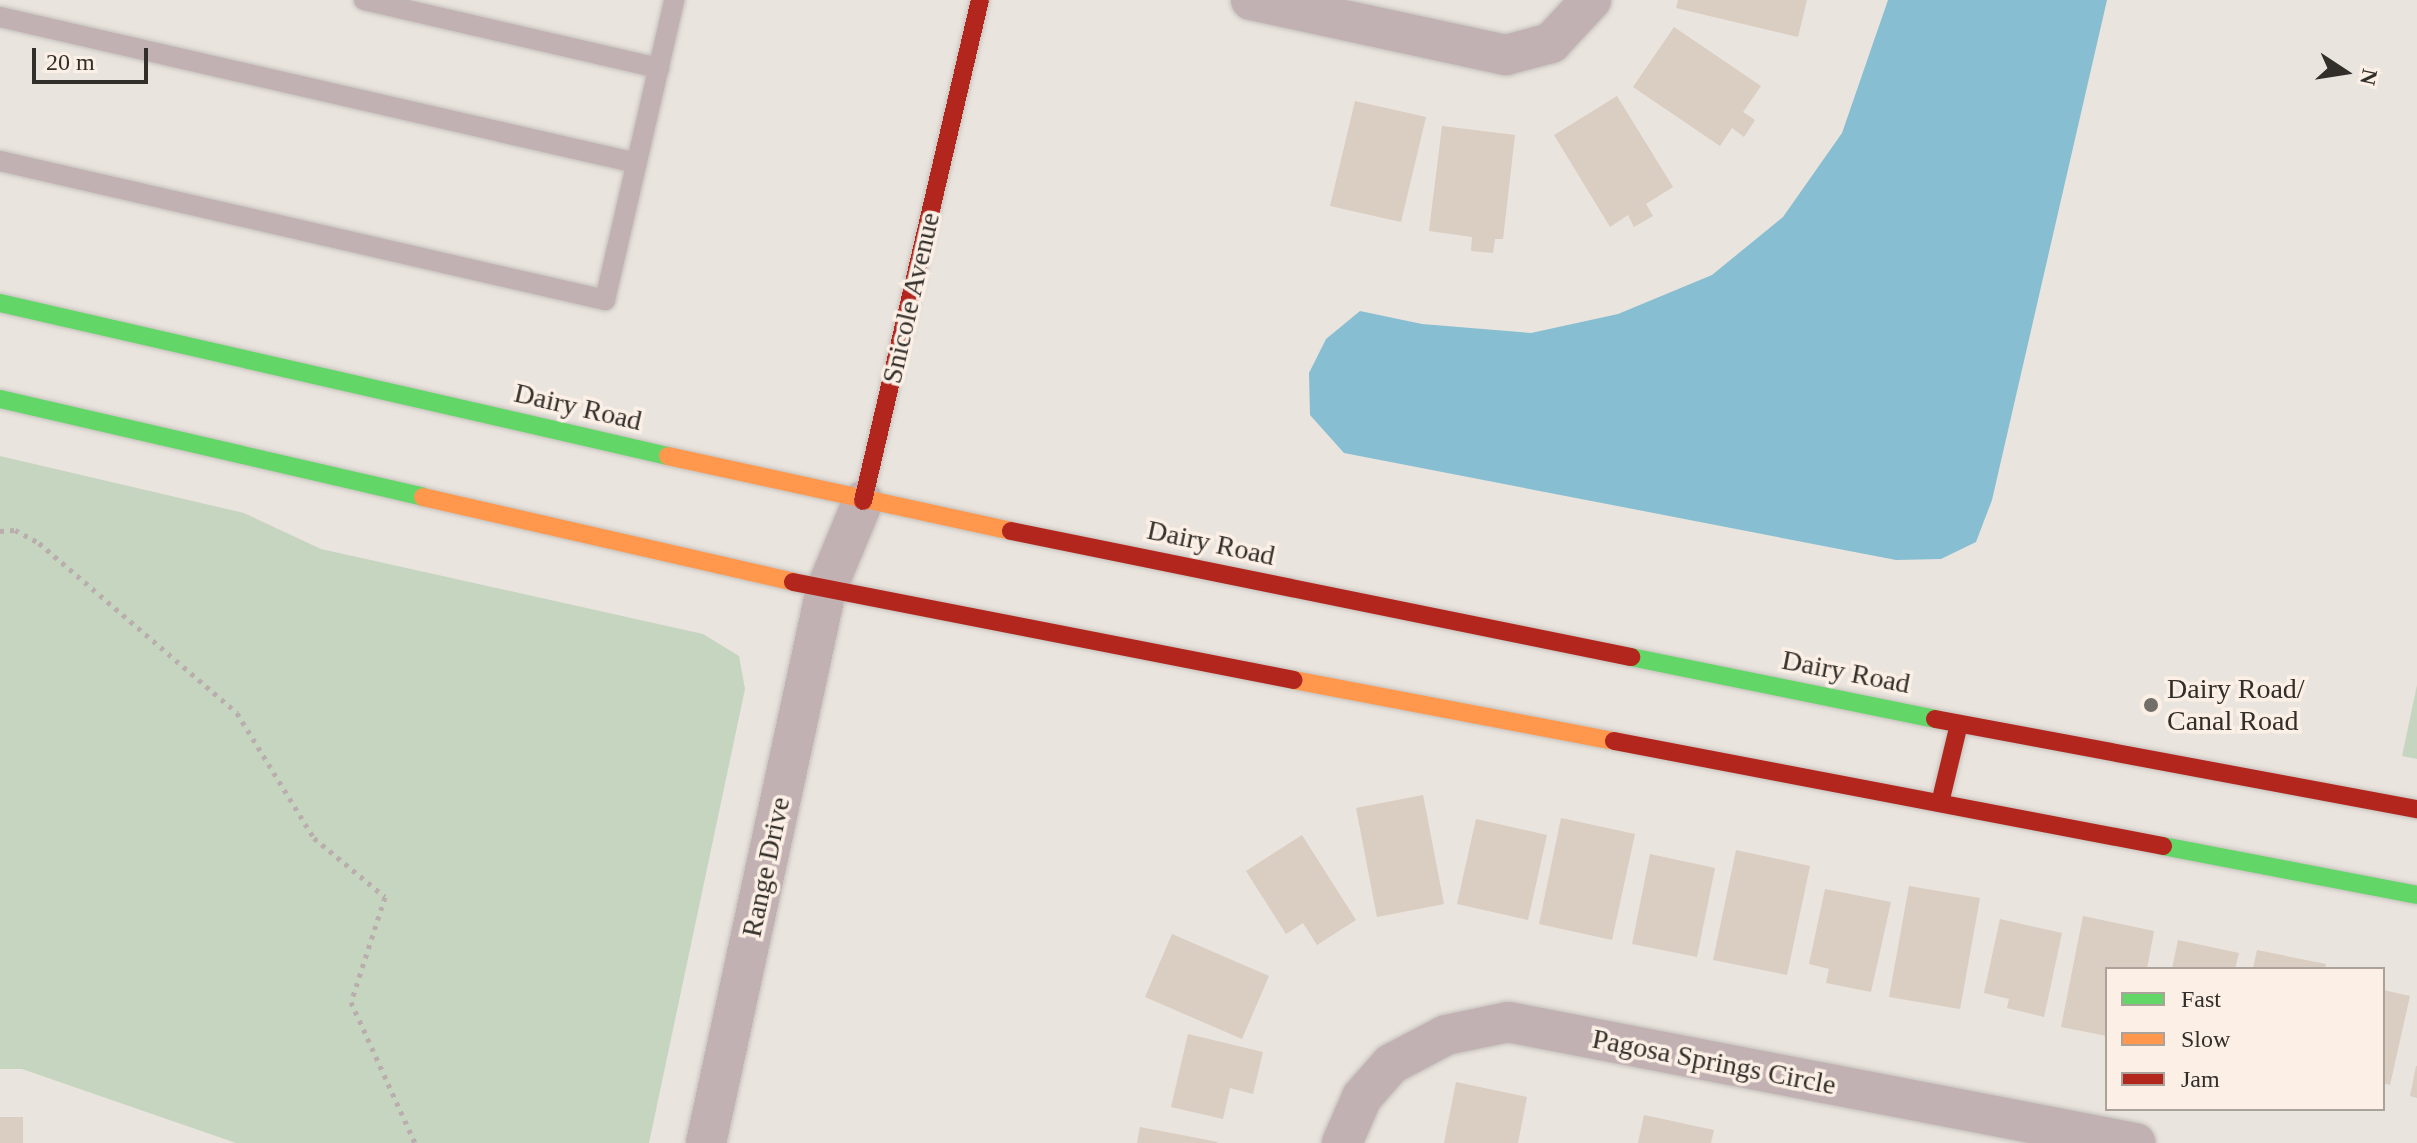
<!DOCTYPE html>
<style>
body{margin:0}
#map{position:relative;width:2417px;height:1143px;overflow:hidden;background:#eae4de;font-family:"Times New Roman",serif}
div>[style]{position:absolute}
.green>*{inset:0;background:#c6d5bf}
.water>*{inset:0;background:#88bed1}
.building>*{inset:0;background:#dacdc1}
.path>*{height:5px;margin-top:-2.5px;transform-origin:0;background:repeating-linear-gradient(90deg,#b9aead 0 4px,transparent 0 10px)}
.roads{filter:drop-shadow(0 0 2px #c4c0bb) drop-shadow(0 0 2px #c4c0bb)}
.lane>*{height:20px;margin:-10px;padding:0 10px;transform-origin:10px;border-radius:10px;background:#c2b1b2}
.street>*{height:40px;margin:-20px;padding:0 20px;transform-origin:20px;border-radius:20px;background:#c2b1b2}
.fast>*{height:18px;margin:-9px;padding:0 9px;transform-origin:9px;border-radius:9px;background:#63d668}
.slow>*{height:18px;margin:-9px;padding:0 9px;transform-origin:9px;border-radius:9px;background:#ff974d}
.jam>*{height:18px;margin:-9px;padding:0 9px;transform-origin:9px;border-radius:9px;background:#b3261e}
.dots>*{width:22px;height:22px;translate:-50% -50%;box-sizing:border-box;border:4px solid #fcf0e6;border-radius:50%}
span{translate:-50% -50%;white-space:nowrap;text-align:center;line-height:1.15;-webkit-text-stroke:7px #fcf0e6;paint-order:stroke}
.street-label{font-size:28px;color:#322e2a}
.poi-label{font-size:28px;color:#322e2a}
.left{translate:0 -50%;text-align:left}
.legend{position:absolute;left:2105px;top:967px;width:280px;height:144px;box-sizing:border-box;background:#fcf0e6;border:2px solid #aba29b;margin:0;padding:10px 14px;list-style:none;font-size:24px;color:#322e2a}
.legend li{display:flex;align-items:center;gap:16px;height:40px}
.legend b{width:40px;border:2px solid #aba29b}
.north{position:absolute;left:2305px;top:32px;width:80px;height:80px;-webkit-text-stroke:6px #fcf0e6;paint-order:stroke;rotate:102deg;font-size:22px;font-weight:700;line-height:32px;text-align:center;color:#322e2a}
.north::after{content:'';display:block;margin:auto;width:28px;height:36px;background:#322e2a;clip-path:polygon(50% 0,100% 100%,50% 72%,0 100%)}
.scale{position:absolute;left:32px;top:48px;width:116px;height:36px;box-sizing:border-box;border:4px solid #322e2a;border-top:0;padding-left:10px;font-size:24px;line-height:28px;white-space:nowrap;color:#322e2a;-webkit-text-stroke:6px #fcf0e6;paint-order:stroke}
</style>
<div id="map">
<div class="green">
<div style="clip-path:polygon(0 456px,244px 513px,321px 549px,703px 634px,739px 656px,745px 689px,649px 1143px,236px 1143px,22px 1069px,0 1069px)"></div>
<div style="clip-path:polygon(2417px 685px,2417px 759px,2402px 756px)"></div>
</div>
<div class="water">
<div style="clip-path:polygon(1888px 0,2107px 0,1992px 500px,1976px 542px,1941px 559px,1896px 560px,1344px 453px,1310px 415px,1309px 373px,1326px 339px,1360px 311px,1422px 324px,1531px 333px,1618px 314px,1712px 275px,1783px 217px,1842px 133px)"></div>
</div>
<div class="building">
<div style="clip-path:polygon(1678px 0,1807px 0,1798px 37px,1676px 8px)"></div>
<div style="clip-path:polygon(1674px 27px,1761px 86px,1743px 112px,1755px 120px,1744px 137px,1732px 128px,1720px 146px,1633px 87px)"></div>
<div style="clip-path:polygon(1617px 96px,1673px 187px,1646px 204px,1653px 216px,1634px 227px,1628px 215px,1610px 227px,1554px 135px)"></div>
<div style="clip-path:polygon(1355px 101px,1426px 117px,1401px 222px,1330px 206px)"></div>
<div style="clip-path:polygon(1442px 126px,1515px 135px,1503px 239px,1495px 239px,1493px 253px,1471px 251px,1472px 237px,1429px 231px)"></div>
<div style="clip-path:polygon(1423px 795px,1444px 904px,1377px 917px,1356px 808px)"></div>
<div style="clip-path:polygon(1561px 818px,1635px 834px,1612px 940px,1539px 924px)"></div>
<div style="clip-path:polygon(1476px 819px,1547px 835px,1528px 920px,1457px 904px)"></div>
<div style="clip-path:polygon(1302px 835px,1356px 920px,1317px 945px,1303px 923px,1286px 934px,1246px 871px)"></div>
<div style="clip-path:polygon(1736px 850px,1810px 866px,1787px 975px,1713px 960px)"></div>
<div style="clip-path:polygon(1650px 854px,1715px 868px,1697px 957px,1632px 944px)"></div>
<div style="clip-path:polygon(1909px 886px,1980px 898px,1960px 1009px,1889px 997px)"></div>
<div style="clip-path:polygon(1825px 889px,1891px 902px,1871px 992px,1826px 983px,1829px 969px,1809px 964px)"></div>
<div style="clip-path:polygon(2083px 916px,2154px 931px,2147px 969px,2107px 969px,2107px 1036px,2061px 1027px)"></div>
<div style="clip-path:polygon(2000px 919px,2062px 933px,2044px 1017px,2007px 1008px,2009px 999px,1984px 993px)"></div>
<div style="clip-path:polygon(1172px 934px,1269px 976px,1242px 1039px,1145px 997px)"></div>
<div style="clip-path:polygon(2178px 940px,2239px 953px,2235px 969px,2172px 969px)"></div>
<div style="clip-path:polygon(2257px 950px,2326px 964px,2325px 969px,2253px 969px)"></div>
<div style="clip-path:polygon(2383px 990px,2410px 996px,2390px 1085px,2383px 1083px)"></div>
<div style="clip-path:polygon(1188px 1034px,1263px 1052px,1253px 1094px,1230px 1088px,1223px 1119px,1171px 1107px)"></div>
<div style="clip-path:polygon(2416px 1066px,2417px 1066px,2417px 1098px,2410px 1096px)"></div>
<div style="clip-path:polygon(1456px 1082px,1527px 1097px,1518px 1143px,1444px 1143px)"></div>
<div style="clip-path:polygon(1644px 1115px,1714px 1130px,1711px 1143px,1638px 1143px)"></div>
<div style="clip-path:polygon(0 1117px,23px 1117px,23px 1143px,0 1143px)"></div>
<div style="clip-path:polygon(1140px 1127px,1218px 1142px,1217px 1143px,1137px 1143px)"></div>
</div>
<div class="path">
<div style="left:0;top:531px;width:15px;rotate:-4deg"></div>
<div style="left:15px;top:530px;width:27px;rotate:28deg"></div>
<div style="left:39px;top:543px;width:261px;rotate:40.6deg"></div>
<div style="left:237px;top:713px;width:147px;rotate:58.4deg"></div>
<div style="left:314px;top:838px;width:92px;rotate:39.7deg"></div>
<div style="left:385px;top:897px;width:110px;rotate:107.9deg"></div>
<div style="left:351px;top:1002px;width:155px;rotate:65.6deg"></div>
</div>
<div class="roads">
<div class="lane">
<div style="left:364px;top:0;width:303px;rotate:13deg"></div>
<div style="left:0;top:17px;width:653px;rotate:12.93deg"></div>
<div style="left:0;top:161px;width:621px;rotate:12.94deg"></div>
<div style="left:605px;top:300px;width:308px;rotate:-77deg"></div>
</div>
<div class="street">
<div style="left:1251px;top:0;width:261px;rotate:12.2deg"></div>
<div style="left:1506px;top:55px;width:47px;rotate:-14.9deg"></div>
<div style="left:1551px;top:43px;width:59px;rotate:-47.1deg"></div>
<div style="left:706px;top:1143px;width:566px;rotate:-77.76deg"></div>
<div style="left:826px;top:590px;width:96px;rotate:-67.4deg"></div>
<div style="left:1342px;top:1143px;width:50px;rotate:-66.5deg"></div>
<div style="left:1362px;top:1097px;width:44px;rotate:-48.7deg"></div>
<div style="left:1391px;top:1064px;width:62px;rotate:-27.8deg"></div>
<div style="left:1446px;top:1035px;width:63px;rotate:-11.8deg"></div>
<div style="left:1508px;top:1022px;width:639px;rotate:10.92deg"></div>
</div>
<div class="fast">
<div style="left:0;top:303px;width:685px;rotate:12.9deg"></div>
<div style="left:0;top:399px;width:434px;rotate:13deg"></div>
<div style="left:1631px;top:657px;width:310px;rotate:11.5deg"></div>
<div style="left:2163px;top:846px;width:259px;rotate:10.9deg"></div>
</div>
<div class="slow">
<div style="left:668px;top:456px;width:351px;rotate:12.3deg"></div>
<div style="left:423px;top:497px;width:380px;rotate:12.9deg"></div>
<div style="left:1294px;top:680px;width:326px;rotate:10.8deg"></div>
</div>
<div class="jam">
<div style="left:863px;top:501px;width:514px;rotate:-76.86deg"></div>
<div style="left:1011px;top:531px;width:633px;rotate:11.49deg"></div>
<div style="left:793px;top:582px;width:510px;rotate:11.07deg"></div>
<div style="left:1935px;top:719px;width:490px;rotate:10.6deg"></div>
<div style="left:1614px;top:741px;width:559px;rotate:10.83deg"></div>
<div style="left:1940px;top:803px;width:81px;rotate:-76.5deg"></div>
</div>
</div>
<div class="dots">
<div style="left:2151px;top:705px;background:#726e69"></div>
</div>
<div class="street-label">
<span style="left:911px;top:298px;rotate:-77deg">Snicole Avenue</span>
<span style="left:578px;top:407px;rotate:13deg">Dairy Road</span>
<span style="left:1211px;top:543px;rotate:12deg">Dairy Road</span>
<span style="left:1846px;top:672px;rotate:11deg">Dairy Road</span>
<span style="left:766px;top:867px;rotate:-78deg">Range Drive</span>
<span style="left:1714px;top:1062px;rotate:11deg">Pagosa Springs Circle</span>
</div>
<div class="poi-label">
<span class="left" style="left:2167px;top:705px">Dairy Road/<br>Canal Road</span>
</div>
<ul class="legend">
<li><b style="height:10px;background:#63d668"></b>Fast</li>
<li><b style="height:10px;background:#ff974d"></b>Slow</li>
<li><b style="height:10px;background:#b3261e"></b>Jam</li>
</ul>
<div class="north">N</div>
<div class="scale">20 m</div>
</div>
